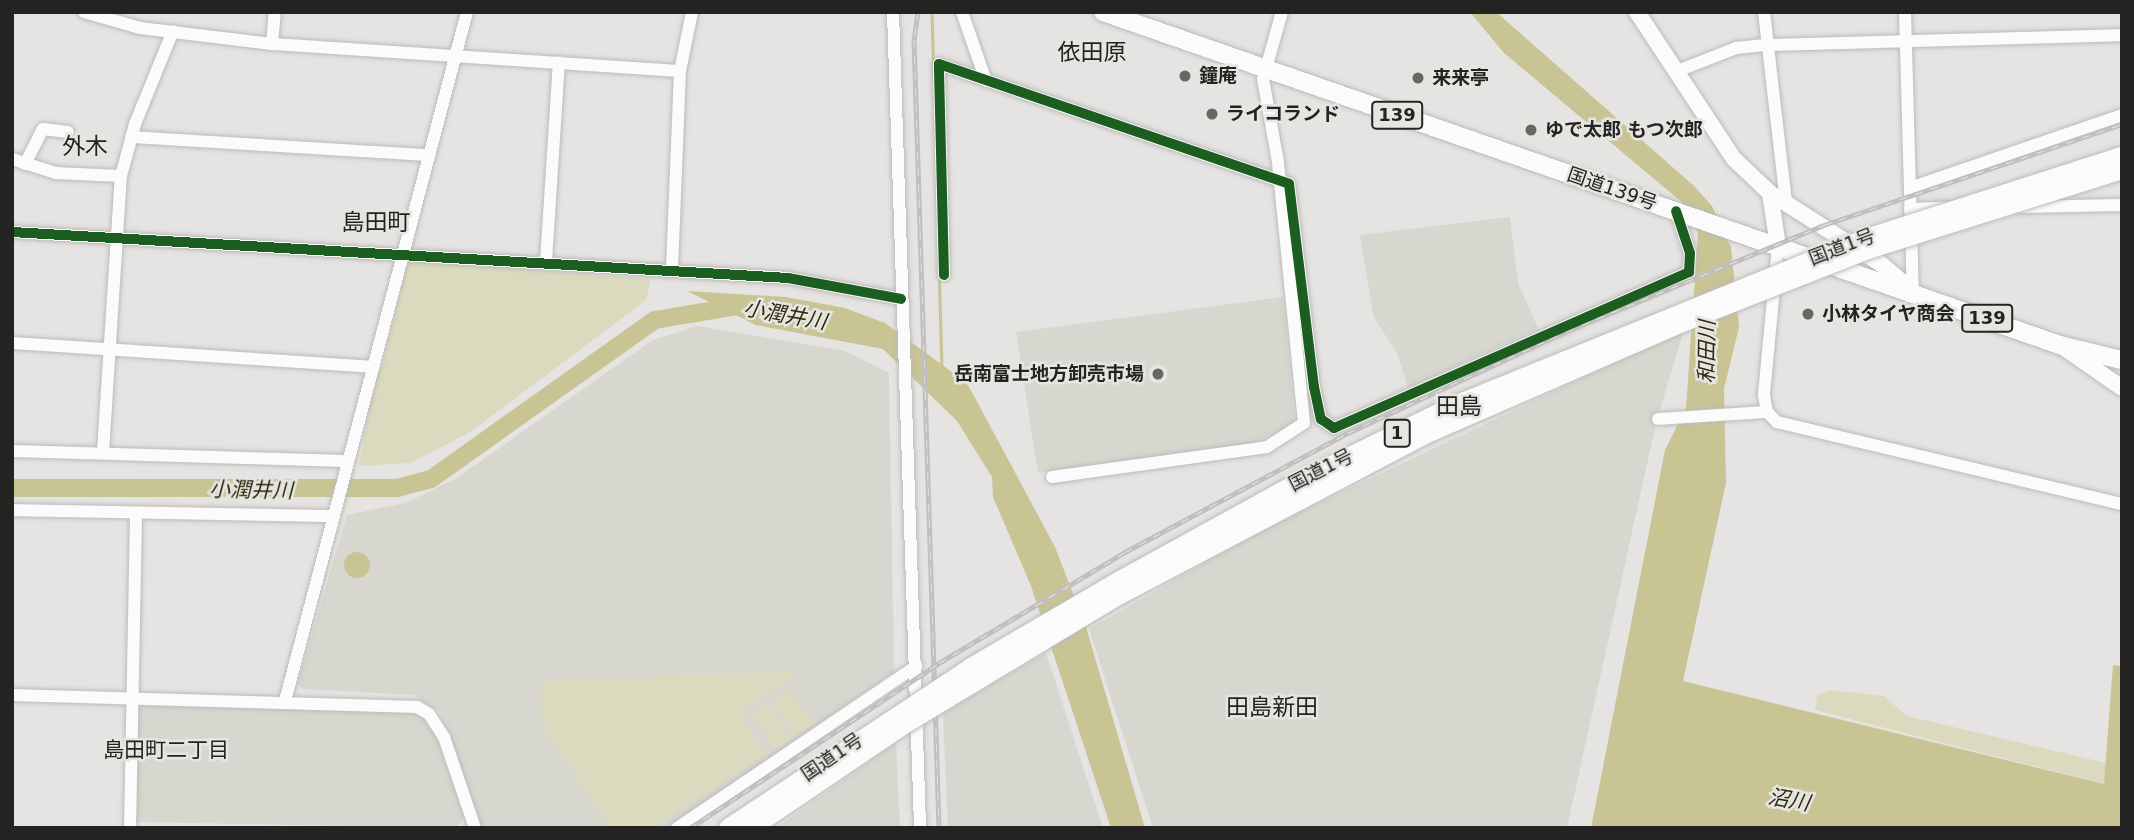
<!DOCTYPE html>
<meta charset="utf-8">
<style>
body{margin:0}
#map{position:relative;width:2134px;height:840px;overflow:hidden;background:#e5e4e2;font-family:"DejaVu Sans","Noto Sans JP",sans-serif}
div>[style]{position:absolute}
.built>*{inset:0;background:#d7d6cf}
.green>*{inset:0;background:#dcdabe}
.water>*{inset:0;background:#c8c494}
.round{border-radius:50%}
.stream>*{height:2.5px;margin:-1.25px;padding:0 1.25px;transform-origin:1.25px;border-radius:1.25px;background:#c8c494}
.river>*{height:18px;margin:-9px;padding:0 9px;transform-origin:9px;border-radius:9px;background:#c8c494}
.roads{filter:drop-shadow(0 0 2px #bcbbb9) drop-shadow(0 0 2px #bcbbb9)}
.minor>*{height:12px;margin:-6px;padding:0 6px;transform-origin:6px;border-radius:6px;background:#fbfbfb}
.major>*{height:16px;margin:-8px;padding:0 8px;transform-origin:8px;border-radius:8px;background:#fbfbfb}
.highway>*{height:18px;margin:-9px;padding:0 9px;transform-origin:9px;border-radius:9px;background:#fbfbfb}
.rail>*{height:5px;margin-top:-2.5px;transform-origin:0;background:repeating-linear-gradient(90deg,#e6e5e1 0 8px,#c0bfbe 0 16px);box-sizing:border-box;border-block:2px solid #c0bfbe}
.bridges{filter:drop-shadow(0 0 2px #bcbbb9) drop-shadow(0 0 2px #bcbbb9)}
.highway-bridge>*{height:18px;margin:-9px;padding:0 9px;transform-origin:9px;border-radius:9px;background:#fbfbfb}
.cycleway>*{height:10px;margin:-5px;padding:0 5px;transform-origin:5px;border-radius:5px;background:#1b5e20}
.dots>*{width:19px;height:19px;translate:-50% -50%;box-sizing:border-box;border:4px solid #e6e5e1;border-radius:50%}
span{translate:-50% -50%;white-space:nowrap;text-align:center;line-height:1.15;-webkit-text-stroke:5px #e6e5e1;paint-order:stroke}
.shield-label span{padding:2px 5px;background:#e6e5e1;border:2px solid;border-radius:5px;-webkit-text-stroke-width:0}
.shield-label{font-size:18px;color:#232321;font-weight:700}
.poi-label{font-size:19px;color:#232321;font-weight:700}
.left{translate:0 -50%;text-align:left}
.right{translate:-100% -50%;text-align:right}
.street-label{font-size:19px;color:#232321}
.water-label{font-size:21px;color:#2d2a0b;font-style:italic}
.neighbourhood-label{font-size:21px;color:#232321}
.quarter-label{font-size:23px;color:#232321}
.frame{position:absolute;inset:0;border:14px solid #232321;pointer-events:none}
</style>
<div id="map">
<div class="built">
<div style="clip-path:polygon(1510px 217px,1518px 283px,1538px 328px,1408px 388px,1397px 353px,1374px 318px,1360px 235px)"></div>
<div style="clip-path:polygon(1283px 297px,1295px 424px,1253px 443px,1038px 473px,1016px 332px)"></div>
<div style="clip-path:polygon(697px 326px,845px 351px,889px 373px,894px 672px,668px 828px,479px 828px,441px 714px,414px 695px,302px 689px,298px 683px,347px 515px,405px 503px,455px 479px,653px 340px)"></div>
<div style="clip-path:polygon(1684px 330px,1656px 423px,1567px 828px,1153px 828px,1089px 629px,1268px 527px)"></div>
<div style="clip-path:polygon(1046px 653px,1103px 828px,948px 828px,943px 712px)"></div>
<div style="clip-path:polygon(143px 706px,412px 711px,424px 717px,436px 734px,464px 818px,456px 828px,136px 822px,138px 707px)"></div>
<div style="clip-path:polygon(896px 743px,900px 828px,776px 828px)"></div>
</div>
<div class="green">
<div style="clip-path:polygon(407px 261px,651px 279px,646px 300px,470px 432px,411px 463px,359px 466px,377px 366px,383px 364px)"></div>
<div style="clip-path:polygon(793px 671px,794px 677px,740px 711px,765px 754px,652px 828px,610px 828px,543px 725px,540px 681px)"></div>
<div style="clip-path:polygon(789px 690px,812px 724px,794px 735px,773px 701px)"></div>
<div style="clip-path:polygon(1830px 690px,1884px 696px,1907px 716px,2106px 763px,2104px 784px,1815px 710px,1817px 695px)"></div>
<div style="clip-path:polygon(769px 702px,791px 738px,775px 749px,753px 713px)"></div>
</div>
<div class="water">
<div style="clip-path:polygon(1470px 12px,1496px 12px,1694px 186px,1712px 206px,1731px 247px,1739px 327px,1724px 389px,1726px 483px,1683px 681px,2104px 784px,2113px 665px,2122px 666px,2122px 828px,1591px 828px,1665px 450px,1686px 408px,1698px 234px,1690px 209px,1504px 53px)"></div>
<div style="clip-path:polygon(687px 291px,786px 297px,845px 308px,885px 323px,967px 383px,1055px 547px,1086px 627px,1145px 828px,1111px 828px,1031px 586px,993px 497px,992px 477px,957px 421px,883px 349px,756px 325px)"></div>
<div class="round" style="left:344px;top:552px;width:26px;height:26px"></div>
</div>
<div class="stream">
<div style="left:932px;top:12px;width:357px;rotate:88.4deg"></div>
</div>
<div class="river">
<div style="left:12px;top:488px;width:385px"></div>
<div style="left:397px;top:488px;width:35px;rotate:-15deg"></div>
<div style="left:431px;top:479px;width:275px;rotate:-35.4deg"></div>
<div style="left:655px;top:320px;width:89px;rotate:-9.7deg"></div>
</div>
<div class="roads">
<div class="minor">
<div style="left:84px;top:12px;width:58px;rotate:15.9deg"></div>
<div style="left:140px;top:28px;width:133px;rotate:6.9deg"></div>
<div style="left:272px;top:44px;width:409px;rotate:3.8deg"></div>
<div style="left:893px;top:12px;width:816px;rotate:88.1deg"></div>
<div style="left:962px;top:12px;width:73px;rotate:70.8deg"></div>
<div style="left:1764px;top:12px;width:190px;rotate:83.4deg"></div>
<div style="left:1905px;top:12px;width:279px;rotate:88.4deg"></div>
<div style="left:272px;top:44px;width:32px;rotate:-85deg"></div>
<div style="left:1675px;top:72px;width:66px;rotate:-21.5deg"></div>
<div style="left:1736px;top:48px;width:31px;rotate:-6deg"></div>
<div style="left:1767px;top:45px;width:355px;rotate:-1.6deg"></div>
<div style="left:131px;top:137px;width:299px;rotate:3.5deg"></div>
<div style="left:12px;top:159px;width:46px;rotate:17.7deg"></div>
<div style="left:56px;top:173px;width:65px;rotate:2.6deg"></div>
<div style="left:25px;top:164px;width:39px;rotate:-63deg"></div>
<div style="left:43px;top:129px;width:25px;rotate:7deg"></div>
<div style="left:1910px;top:188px;width:224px;rotate:-19deg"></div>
<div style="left:2021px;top:207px;width:101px;rotate:-1.1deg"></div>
<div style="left:1910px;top:209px;width:36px;rotate:-2deg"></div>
<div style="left:12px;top:232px;width:777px;rotate:3.39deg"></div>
<div style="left:788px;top:278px;width:115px;rotate:10.5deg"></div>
<div style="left:1778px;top:246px;width:150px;rotate:95.4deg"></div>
<div style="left:1764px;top:395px;width:17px;rotate:80deg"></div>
<div style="left:1767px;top:412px;width:14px;rotate:45deg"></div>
<div style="left:1777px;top:422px;width:355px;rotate:13.4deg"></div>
<div style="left:546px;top:262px;width:200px;rotate:-86.3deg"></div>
<div style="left:672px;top:269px;width:198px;rotate:-87.7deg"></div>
<div style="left:680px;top:71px;width:60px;rotate:-78.5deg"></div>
<div style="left:944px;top:275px;width:211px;rotate:-91.4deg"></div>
<div style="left:939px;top:64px;width:370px;rotate:18.9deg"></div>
<div style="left:1289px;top:184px;width:205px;rotate:83deg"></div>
<div style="left:1314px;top:387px;width:33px;rotate:78deg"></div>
<div style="left:1321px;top:419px;width:16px;rotate:35deg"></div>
<div style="left:1334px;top:428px;width:388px;rotate:-23.7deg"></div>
<div style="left:1689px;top:272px;width:19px;rotate:-87deg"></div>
<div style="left:1690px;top:253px;width:44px;rotate:-108.4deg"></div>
<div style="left:12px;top:343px;width:361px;rotate:3.8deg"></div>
<div style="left:1658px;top:419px;width:109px;rotate:-3.7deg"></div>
<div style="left:12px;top:451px;width:336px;rotate:1.7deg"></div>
<div style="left:103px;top:452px;width:277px;rotate:-86.3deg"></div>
<div style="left:121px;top:176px;width:54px;rotate:-74.9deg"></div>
<div style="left:135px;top:124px;width:100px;rotate:-67.8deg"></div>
<div style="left:1052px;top:477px;width:217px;rotate:-7.9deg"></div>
<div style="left:1267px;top:447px;width:44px;rotate:-33deg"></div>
<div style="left:1304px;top:423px;width:262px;rotate:-95.7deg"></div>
<div style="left:1278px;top:162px;width:84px;rotate:-100.2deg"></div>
<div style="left:1263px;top:79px;width:70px;rotate:-74.2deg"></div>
<div style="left:12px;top:510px;width:322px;rotate:1.1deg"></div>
<div style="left:12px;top:695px;width:405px;rotate:1.7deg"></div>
<div style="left:417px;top:707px;width:14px;rotate:30deg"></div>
<div style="left:429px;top:714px;width:27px;rotate:57deg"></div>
<div style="left:444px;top:737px;width:96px;rotate:71.2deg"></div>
<div style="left:285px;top:701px;width:713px;rotate:-75.2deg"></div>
<div style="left:130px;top:828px;width:315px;rotate:-88.9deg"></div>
<div style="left:677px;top:828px;width:289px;rotate:-34.1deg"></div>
</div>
<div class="major">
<div style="left:1637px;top:12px;width:176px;rotate:56.6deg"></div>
<div style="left:1734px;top:159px;width:50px;rotate:43.4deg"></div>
<div style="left:1770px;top:193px;width:132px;rotate:32.6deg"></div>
<div style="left:1881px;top:264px;width:42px;rotate:40.2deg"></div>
<div style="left:1770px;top:193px;width:54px;rotate:81.4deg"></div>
<div style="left:2060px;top:345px;width:75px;rotate:34.7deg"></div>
</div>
<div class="highway">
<div style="left:1103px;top:12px;width:1013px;rotate:19.19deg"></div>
<div style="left:2060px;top:345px;width:64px;rotate:13.6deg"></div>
</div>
</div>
<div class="rail">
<div style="left:918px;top:12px;width:28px;rotate:98deg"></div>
<div style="left:914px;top:40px;width:788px;rotate:88.18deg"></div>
<div style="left:690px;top:828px;width:299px;rotate:-33.5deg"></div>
<div style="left:939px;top:663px;width:217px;rotate:-30.8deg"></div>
<div style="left:1125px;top:552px;width:253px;rotate:-28.1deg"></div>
<div style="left:1348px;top:433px;width:242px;rotate:-25deg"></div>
<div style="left:1567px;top:331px;width:278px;rotate:-22.4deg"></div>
<div style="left:1824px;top:225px;width:315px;rotate:-18.7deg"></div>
</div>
<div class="bridges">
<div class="highway-bridge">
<div style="left:728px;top:828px;width:291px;rotate:-33.5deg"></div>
<div style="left:971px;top:667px;width:173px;rotate:-30.3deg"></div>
<div style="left:1120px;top:580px;width:216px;rotate:-28.8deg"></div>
<div style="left:1309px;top:476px;width:157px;rotate:-26.1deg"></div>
<div style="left:1450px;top:407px;width:446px;rotate:-22.1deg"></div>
<div style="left:1863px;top:239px;width:272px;rotate:-17.8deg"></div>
<div style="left:752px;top:828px;width:180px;rotate:-34.1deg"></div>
<div style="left:901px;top:727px;width:256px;rotate:-31.1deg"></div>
<div style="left:1120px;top:595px;width:344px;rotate:-27.7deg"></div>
<div style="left:1425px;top:435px;width:286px;rotate:-23.5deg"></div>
<div style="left:1687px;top:321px;width:194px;rotate:-21.4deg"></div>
<div style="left:1868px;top:250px;width:266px;rotate:-17.5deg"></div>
</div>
</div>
<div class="cycleway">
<div style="left:12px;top:232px;width:777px;rotate:3.39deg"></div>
<div style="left:788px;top:278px;width:115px;rotate:10.5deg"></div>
<div style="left:944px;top:275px;width:211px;rotate:-91.4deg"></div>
<div style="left:939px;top:64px;width:370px;rotate:18.9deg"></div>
<div style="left:1289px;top:184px;width:205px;rotate:83deg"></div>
<div style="left:1314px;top:387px;width:33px;rotate:78deg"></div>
<div style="left:1321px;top:419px;width:16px;rotate:35deg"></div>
<div style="left:1334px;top:428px;width:388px;rotate:-23.7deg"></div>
<div style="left:1689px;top:272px;width:19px;rotate:-87deg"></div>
<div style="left:1690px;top:253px;width:44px;rotate:-108.4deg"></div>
</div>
<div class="dots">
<div style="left:1185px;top:76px;background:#676765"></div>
<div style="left:1418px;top:78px;background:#676765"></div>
<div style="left:1212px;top:114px;background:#676765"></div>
<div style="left:1531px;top:130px;background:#676765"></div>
<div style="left:1808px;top:314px;background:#676765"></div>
<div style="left:1158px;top:374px;background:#676765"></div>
</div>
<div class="shield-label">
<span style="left:1397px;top:115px">139</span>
<span style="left:1987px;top:318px">139</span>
<span style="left:1397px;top:433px">1</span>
</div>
<div class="poi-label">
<span class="left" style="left:1199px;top:76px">鐘庵</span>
<span class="left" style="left:1432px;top:78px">来来亭</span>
<span class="left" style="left:1226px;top:114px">ライコランド</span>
<span class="left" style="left:1545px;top:130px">ゆで太郎 もつ次郎</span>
<span class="left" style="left:1822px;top:314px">小林タイヤ商会</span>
<span class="right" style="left:1144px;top:374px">岳南富士地方卸売市場</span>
</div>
<div class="street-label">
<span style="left:1612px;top:189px;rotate:19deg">国道139号</span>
<span style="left:1842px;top:247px;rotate:-21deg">国道1号</span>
<span style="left:1321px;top:470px;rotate:-27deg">国道1号</span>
<span style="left:832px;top:757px;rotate:-34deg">国道1号</span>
</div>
<div class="water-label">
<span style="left:785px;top:315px;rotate:10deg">小潤井川</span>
<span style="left:1707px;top:352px;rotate:-89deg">和田川</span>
<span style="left:251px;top:490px;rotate:1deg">小潤井川</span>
<span style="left:1789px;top:800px;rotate:10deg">沼川</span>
</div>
<div class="neighbourhood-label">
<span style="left:166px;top:750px">島田町二丁目</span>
</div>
<div class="quarter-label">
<span style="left:1092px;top:52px">依田原</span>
<span style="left:85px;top:146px">外木</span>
<span style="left:376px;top:222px">島田町</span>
<span style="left:1459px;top:406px">田島</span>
<span style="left:1272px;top:707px">田島新田</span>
</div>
<div class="frame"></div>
</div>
